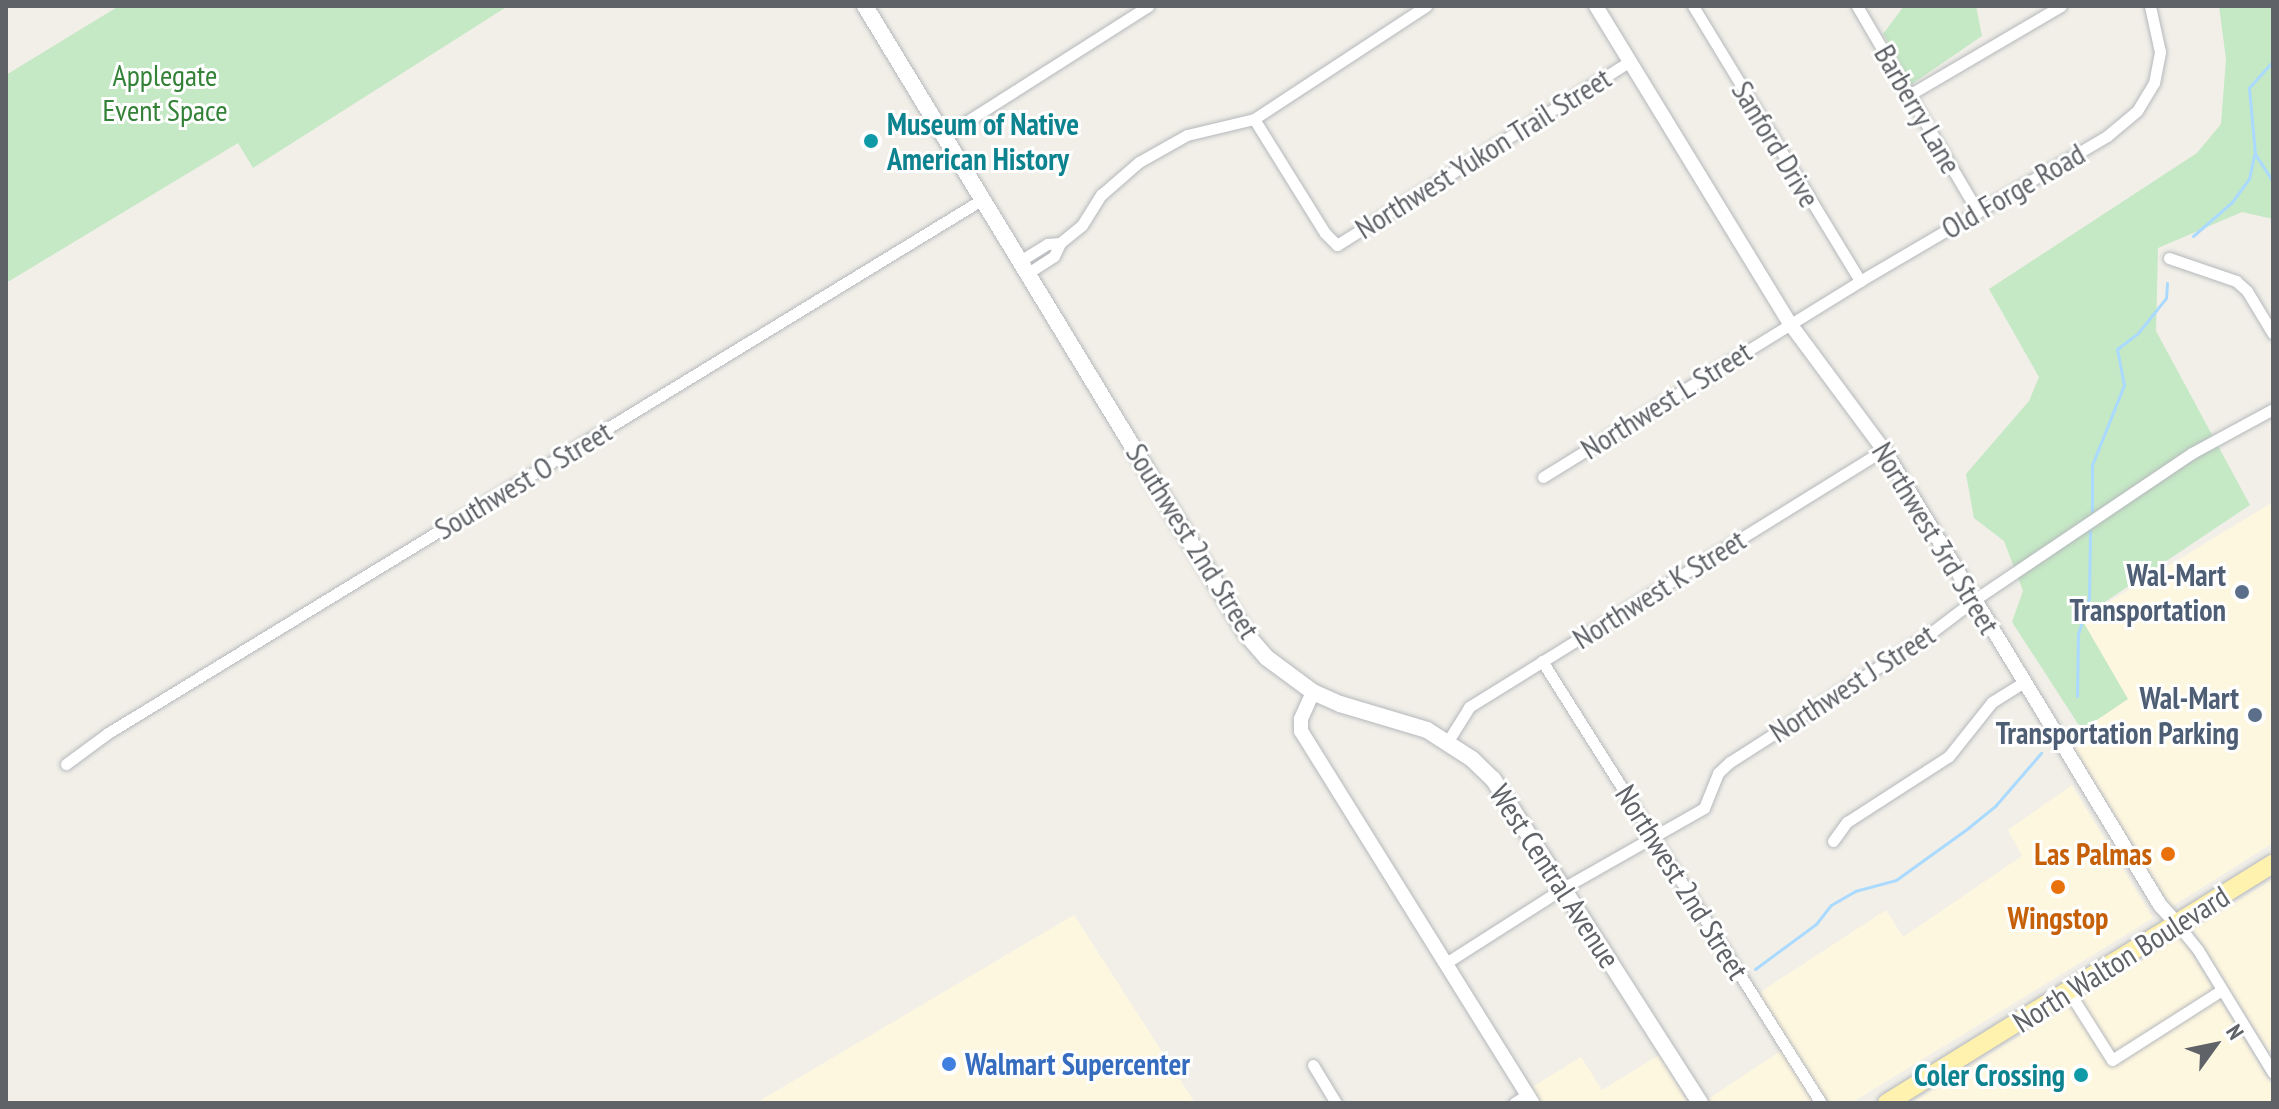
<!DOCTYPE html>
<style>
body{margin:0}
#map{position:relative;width:2279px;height:1109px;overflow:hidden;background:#f1efe8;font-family:"PT Sans Narrow",sans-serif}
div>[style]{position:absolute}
.commercial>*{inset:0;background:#fef7e0}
.green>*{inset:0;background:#c5e8c5}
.stream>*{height:3px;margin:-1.5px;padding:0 1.5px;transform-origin:1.5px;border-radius:1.5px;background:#aadaff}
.roads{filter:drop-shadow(0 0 2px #b5b8bc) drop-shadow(0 0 2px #b5b8bc)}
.minor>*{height:11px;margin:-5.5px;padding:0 5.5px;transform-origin:5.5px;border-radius:5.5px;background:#fff}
.tertiary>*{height:14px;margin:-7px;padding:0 7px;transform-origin:7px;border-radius:7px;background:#fff}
.secondary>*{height:16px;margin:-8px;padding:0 8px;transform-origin:8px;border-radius:8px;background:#fff}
.primary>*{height:18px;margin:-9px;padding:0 9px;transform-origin:9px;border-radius:9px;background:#fff2af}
.dots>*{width:22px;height:22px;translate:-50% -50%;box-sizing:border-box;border:4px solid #fff;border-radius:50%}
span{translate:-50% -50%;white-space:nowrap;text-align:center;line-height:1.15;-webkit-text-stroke:6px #fff;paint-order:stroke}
.park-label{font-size:30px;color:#348238}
.street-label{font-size:30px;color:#5f6368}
.culture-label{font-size:30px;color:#0d838f;font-weight:700}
.left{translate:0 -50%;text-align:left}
.right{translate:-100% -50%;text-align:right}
.service-label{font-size:30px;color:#4e5e75;font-weight:700}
.food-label{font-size:30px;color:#c56008;font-weight:700}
.shop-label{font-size:30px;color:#366cbe;font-weight:700}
.frame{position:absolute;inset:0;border:8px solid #5f6368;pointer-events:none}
.north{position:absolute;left:2175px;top:1005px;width:80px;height:80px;-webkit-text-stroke:6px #fff;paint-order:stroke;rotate:57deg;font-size:22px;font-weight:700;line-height:32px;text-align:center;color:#5f6368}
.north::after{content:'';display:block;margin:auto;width:28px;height:36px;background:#5f6368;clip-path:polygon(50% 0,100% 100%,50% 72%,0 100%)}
</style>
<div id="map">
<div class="commercial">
<div style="clip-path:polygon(2273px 502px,2273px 843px,2171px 907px,2068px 739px,2127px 699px,2081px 619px)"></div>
<div style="clip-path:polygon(2072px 785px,2153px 918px,1851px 1103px,1711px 1103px,1708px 1099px,1790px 1045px,1759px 993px,1886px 910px,1903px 937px,2022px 856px,2008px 830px)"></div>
<div style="clip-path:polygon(2273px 879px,2273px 1048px,2268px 1051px,2193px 929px)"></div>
<div style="clip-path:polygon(1074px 915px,1195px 1103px,756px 1103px)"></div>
<div style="clip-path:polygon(2181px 936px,2273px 1087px,2273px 1103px,1911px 1103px)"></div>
<div style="clip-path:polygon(1659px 1055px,1688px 1103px,1538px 1103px,1529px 1089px,1581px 1057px,1602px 1090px)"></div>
</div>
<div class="green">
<div style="clip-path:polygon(119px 6px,508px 6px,253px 168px,238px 143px,6px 283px,6px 75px)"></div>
<div style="clip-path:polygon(1904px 6px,1976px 6px,1982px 36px,1912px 84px,1883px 34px)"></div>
<div style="clip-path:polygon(2219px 6px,2273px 6px,2273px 219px,2242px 212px,2158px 248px,2156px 331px,2250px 505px,2081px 618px,2128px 699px,2082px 730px,2012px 622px,2023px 591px,2004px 541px,1974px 518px,1966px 474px,2029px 401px,2039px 377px,1989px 289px,2197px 153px,2221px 124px,2226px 59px)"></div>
</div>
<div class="stream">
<div style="left:2273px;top:61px;width:36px;rotate:132deg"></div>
<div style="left:2249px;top:88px;width:66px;rotate:84.8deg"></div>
<div style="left:2255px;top:154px;width:33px;rotate:57deg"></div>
<div style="left:2193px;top:236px;width:52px;rotate:-41.1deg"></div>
<div style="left:2232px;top:202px;width:29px;rotate:-54deg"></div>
<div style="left:2249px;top:179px;width:24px;rotate:-78deg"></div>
<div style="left:2092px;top:511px;width:46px;rotate:-90deg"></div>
<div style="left:2092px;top:465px;width:86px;rotate:-68.2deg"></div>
<div style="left:2124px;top:385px;width:37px;rotate:-101deg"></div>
<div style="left:2117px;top:349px;width:26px;rotate:-37deg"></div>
<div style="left:2138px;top:333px;width:45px;rotate:-51.3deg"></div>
<div style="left:2166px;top:298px;width:15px;rotate:-86deg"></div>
<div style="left:2077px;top:696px;width:62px;rotate:-89.1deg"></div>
<div style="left:2078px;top:634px;width:39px;rotate:-73deg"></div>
<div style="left:2089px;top:597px;width:66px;rotate:-89.1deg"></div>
<div style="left:1755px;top:969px;width:76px;rotate:-36.4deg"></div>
<div style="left:1816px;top:924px;width:24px;rotate:-52deg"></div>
<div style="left:1831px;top:905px;width:28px;rotate:-30deg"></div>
<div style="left:1855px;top:891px;width:42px;rotate:-15deg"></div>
<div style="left:1896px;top:880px;width:89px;rotate:-35.8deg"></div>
<div style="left:1968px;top:828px;width:36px;rotate:-39deg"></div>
<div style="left:1996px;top:805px;width:69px;rotate:-49.1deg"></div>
</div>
<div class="roads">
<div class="minor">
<div style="left:1693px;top:6px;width:322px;rotate:58.7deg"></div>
<div style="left:1857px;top:6px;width:239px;rotate:59.6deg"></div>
<div style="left:1909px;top:95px;width:176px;rotate:-30.4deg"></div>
<div style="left:1254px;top:119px;width:134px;rotate:58.1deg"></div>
<div style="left:1325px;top:233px;width:17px;rotate:45deg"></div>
<div style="left:1337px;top:245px;width:346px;rotate:-32.1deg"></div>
<div style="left:944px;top:136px;width:242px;rotate:-32.5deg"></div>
<div style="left:2169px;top:258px;width:71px;rotate:18.9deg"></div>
<div style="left:2236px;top:281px;width:15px;rotate:42deg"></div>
<div style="left:2247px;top:291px;width:50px;rotate:58.8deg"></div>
<div style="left:1020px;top:261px;width:32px;rotate:-32deg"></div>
<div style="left:1047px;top:244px;width:13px;rotate:-4deg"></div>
<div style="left:1028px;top:273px;width:31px;rotate:-33deg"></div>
<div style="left:1054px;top:256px;width:14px;rotate:-65deg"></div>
<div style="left:1060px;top:243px;width:28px;rotate:-39deg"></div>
<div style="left:1082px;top:225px;width:36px;rotate:-58deg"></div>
<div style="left:1101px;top:195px;width:50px;rotate:-41deg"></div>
<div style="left:1139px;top:162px;width:55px;rotate:-29.4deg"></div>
<div style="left:1187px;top:135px;width:69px;rotate:-13.4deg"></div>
<div style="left:1254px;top:119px;width:206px;rotate:-33.3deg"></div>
<div style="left:1543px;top:477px;width:373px;rotate:-31.7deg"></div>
<div style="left:1860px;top:281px;width:286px;rotate:-30.4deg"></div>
<div style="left:2107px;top:136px;width:39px;rotate:-40deg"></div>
<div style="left:2137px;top:111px;width:33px;rotate:-59deg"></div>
<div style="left:2154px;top:83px;width:32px;rotate:-79deg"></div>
<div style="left:2160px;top:52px;width:47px;rotate:-102.3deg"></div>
<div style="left:1542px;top:661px;width:523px;rotate:57.74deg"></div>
<div style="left:1448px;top:741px;width:40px;rotate:-58deg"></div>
<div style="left:1469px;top:707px;width:488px;rotate:-31.8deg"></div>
<div style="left:66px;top:764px;width:52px;rotate:-36.4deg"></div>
<div style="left:108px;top:733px;width:1025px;rotate:-31.4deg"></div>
<div style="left:1833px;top:841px;width:24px;rotate:-54deg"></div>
<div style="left:1847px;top:822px;width:121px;rotate:-32.9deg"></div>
<div style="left:1949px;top:756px;width:69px;rotate:-51.5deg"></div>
<div style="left:1992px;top:702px;width:38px;rotate:-32deg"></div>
<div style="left:2177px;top:924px;width:33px;rotate:51deg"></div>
<div style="left:2198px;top:950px;width:144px;rotate:58.6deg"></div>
<div style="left:1446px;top:963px;width:141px;rotate:-32.6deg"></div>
<div style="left:1565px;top:887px;width:160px;rotate:-29.6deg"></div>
<div style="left:1704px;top:808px;width:38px;rotate:-68deg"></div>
<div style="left:1718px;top:773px;width:16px;rotate:-43deg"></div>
<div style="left:1730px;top:762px;width:230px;rotate:-32.6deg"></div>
<div style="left:1924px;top:638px;width:63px;rotate:-37.2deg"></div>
<div style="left:1974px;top:600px;width:263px;rotate:-34deg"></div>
<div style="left:2192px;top:453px;width:92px;rotate:-28.5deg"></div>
<div style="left:2069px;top:992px;width:80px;rotate:57.7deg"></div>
<div style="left:2112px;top:1060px;width:130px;rotate:-32.5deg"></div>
<div style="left:1313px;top:1065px;width:44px;rotate:58.8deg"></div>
<div style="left:1514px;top:1103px;width:17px;rotate:-33deg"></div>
</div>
<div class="tertiary">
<div style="left:1596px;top:6px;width:374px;rotate:58.6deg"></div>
<div style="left:1791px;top:325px;width:156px;rotate:53.4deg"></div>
<div style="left:1884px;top:450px;width:532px;rotate:58.76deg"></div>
<div style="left:2160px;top:905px;width:25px;rotate:48deg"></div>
<div style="left:1313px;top:692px;width:30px;rotate:114deg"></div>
<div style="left:1301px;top:719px;width:12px;rotate:90deg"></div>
<div style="left:1301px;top:731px;width:438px;rotate:58.1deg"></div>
</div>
<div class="secondary">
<div style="left:865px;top:6px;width:736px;rotate:58.73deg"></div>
<div style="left:1247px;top:635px;width:30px;rotate:49deg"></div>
<div style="left:1267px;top:658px;width:57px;rotate:36.5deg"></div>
<div style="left:1313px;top:692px;width:30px;rotate:24deg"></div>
<div style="left:1340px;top:704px;width:91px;rotate:16.6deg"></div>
<div style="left:1427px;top:730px;width:54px;rotate:32.8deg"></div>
<div style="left:1472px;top:759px;width:29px;rotate:44deg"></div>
<div style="left:1493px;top:779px;width:384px;rotate:57.4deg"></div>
</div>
<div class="primary">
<div style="left:1887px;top:1103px;width:454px;rotate:-31.8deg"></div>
</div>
</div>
<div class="dots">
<div style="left:871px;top:141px;background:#0f9aa8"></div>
<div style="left:2242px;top:592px;background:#5c6f8a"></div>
<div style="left:2255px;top:715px;background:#5c6f8a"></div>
<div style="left:2168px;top:854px;background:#e8710a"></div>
<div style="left:2058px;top:887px;background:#e8710a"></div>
<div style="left:949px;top:1064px;background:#3f7fe0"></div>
<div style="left:2081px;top:1075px;background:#0f9aa8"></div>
</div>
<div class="park-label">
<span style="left:165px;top:92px">Applegate<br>Event Space</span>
</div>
<div class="street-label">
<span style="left:1918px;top:109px;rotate:60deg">Barberry Lane</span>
<span style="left:1776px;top:144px;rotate:59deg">Sanford Drive</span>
<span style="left:1483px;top:153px;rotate:-32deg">Northwest Yukon Trail Street</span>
<span style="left:2013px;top:191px;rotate:-30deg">Old Forge Road</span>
<span style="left:1666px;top:400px;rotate:-32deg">Northwest L Street</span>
<span style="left:523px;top:480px;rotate:-31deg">Southwest O Street</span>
<span style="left:1936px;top:538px;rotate:59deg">Northwest 3rd Street</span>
<span style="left:1193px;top:541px;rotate:58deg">Southwest 2nd Street</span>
<span style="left:1659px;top:589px;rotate:-32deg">Northwest K Street</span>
<span style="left:1852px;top:683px;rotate:-33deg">Northwest J Street</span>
<span style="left:1555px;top:876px;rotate:57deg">West Central Avenue</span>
<span style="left:1682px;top:882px;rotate:58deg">Northwest 2nd Street</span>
<span style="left:2121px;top:959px;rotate:-32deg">North Walton Boulevard</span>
</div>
<div class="culture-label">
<span class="left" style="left:887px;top:141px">Museum of Native<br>American History</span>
<span class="right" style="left:2065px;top:1075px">Coler Crossing</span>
</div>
<div class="service-label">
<span class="right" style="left:2226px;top:592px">Wal-Mart<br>Transportation</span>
<span class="right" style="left:2239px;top:715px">Wal-Mart<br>Transportation Parking</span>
</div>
<div class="food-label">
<span class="right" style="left:2152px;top:854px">Las Palmas</span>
<span style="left:2058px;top:918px">Wingstop</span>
</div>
<div class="shop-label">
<span class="left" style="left:965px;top:1064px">Walmart Supercenter</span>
</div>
<div class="frame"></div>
<div class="north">N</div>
</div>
